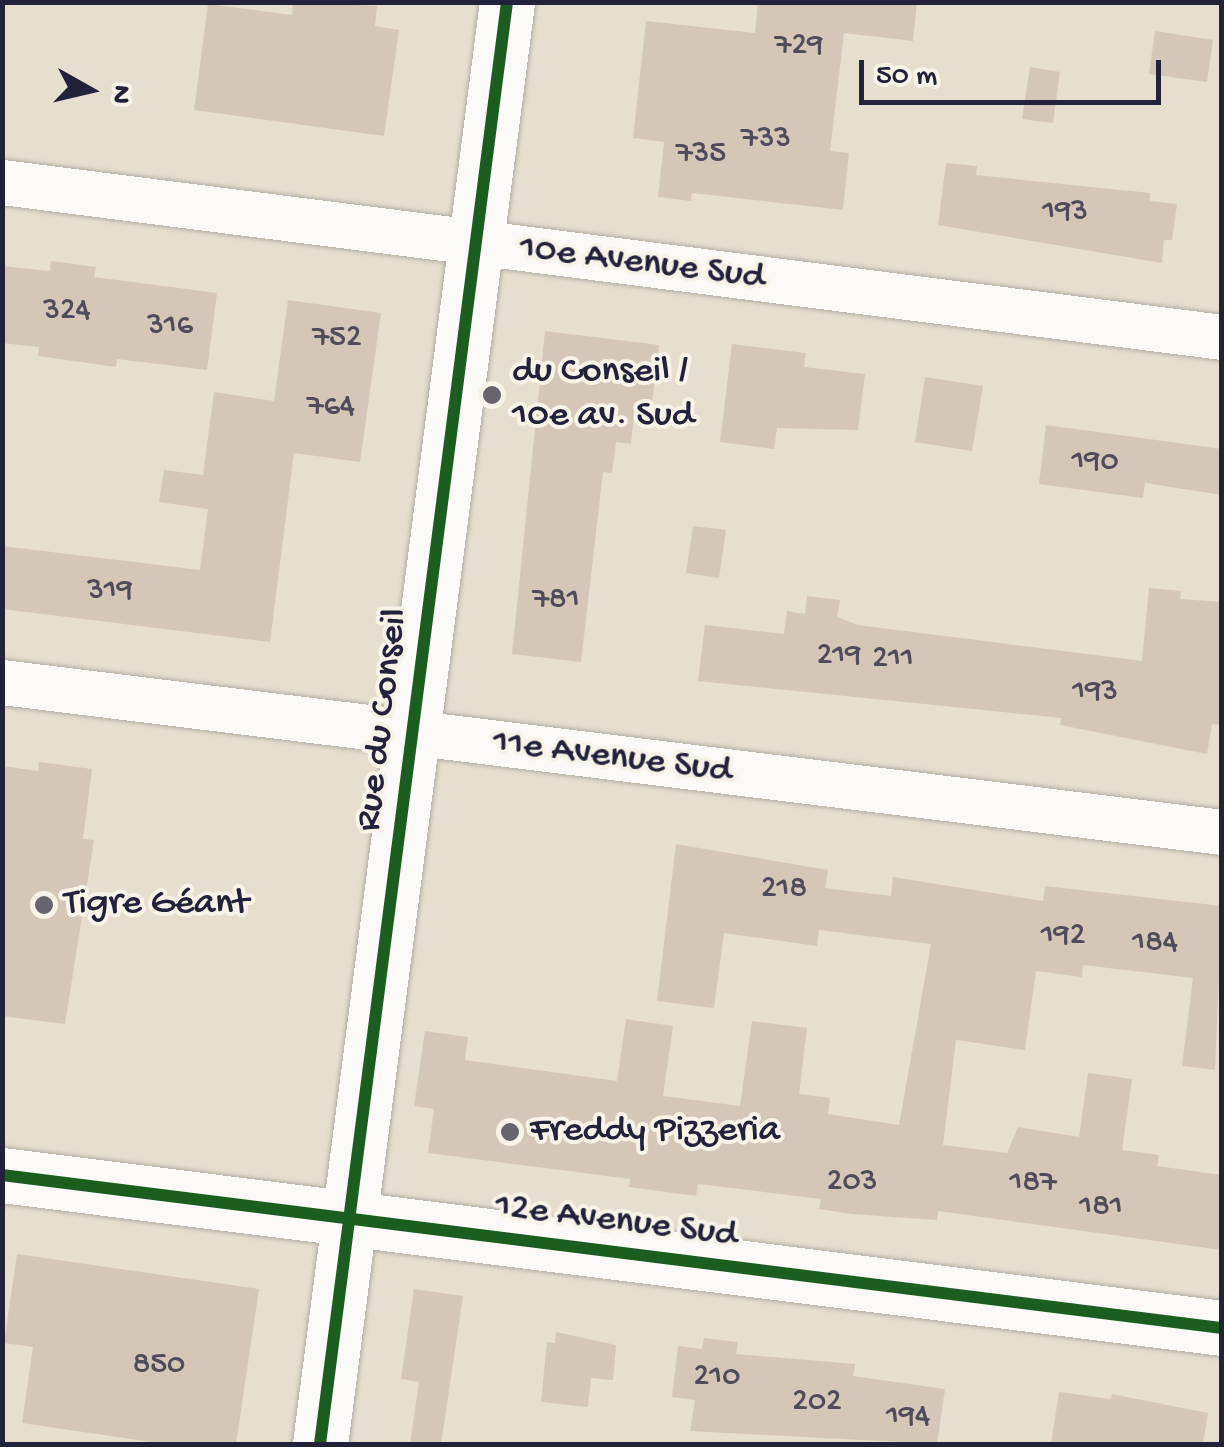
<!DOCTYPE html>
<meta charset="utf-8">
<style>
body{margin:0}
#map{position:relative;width:1224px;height:1447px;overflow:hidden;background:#e6dece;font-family:"Gochi Hand",sans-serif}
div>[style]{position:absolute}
.building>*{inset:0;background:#d4c7b8}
.roads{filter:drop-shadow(0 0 2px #b1aca5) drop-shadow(0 0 2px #b1aca5)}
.street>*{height:45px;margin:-22.5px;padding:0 22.5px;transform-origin:22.5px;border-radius:22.5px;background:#fbfaf8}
.secondary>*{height:55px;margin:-27.5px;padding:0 27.5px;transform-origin:27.5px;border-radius:27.5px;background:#fbfaf8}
.cycleway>*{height:12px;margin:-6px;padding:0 6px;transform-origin:6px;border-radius:6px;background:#1b5e20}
.dots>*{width:28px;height:28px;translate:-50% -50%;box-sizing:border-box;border:5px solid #f7f3e8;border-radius:50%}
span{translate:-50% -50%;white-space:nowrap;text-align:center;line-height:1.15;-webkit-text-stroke:8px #f7f3e8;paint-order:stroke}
.number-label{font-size:32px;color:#504c5b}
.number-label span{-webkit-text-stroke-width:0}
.street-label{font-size:38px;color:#22223b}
.poi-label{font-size:38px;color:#22223b}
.left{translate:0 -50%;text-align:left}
.frame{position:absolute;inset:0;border:5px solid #22223b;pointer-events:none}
.north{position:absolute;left:40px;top:40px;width:100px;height:100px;-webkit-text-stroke:8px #f7f3e8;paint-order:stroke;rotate:98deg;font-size:28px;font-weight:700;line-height:40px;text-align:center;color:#22223b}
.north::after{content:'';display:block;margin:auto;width:35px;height:45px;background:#22223b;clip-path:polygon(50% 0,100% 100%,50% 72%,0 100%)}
.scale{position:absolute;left:859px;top:60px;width:302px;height:45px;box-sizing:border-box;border:5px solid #22223b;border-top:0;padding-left:12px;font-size:30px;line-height:35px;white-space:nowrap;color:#22223b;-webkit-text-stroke:8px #f7f3e8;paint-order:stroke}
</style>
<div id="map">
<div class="building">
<div style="clip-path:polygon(293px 2px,377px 6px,375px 26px,399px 30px,384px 136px,194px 110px,208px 4px,292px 15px)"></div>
<div style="clip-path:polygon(758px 2px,917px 2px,913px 41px,844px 33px,830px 151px,849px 153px,843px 210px,692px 193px,691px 201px,658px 197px,664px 142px,633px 138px,646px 21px,755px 33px)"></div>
<div style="clip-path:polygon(1155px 31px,1213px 40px,1207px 82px,1149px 74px)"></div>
<div style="clip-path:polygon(1030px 67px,1060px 72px,1053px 123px,1022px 119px)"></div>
<div style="clip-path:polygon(946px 163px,977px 166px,976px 175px,1150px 193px,1150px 201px,1177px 204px,1172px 240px,1164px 240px,1162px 263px,938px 225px)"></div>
<div style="clip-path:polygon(51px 261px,96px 267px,94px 277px,217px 293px,207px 370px,117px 359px,116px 367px,38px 356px,39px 347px,2px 343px,2px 266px,50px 271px)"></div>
<div style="clip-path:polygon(288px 300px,381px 313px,360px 462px,294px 453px,270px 642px,2px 609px,2px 546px,200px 570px,208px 509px,159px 502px,164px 470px,203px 475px,214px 392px,274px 401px)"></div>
<div style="clip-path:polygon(545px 331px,659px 345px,652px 404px,635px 402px,631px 444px,616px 442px,612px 473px,603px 472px,581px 662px,512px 654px)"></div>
<div style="clip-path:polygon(732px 344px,806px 353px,804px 367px,865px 374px,858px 430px,777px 428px,774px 449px,720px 442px)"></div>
<div style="clip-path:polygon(925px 377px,983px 386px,972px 451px,915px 442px)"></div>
<div style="clip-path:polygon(1046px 425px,1222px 449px,1222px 495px,1145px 483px,1143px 498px,1039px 484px)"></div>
<div style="clip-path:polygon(693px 526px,726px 530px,719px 578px,686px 573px)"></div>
<div style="clip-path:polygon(1149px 588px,1181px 591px,1180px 599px,1222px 602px,1222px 725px,1212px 724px,1207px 754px,1060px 725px,1061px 718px,698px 681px,705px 625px,784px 634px,787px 611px,805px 614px,807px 596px,840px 600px,837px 617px,858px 625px,1142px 661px)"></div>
<div style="clip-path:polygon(39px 762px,92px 769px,83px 839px,94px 840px,65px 1024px,2px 1016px,2px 766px,38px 771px)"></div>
<div style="clip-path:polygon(676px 844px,828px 870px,825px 888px,891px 896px,893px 877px,1043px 901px,1045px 886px,1222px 906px,1215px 1070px,1182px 1066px,1193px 978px,1083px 965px,1082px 977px,1036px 971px,1025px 1050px,956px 1040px,943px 1145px,1007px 1153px,1018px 1127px,1079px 1137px,1088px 1073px,1132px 1079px,1122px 1150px,1159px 1155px,1157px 1166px,1222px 1175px,1222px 1250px,938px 1211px,937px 1220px,852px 1214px,819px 1209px,821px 1199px,698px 1184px,696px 1196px,629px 1187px,630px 1179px,428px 1153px,434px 1109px,414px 1106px,425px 1031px,468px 1037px,465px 1060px,617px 1081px,626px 1019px,673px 1026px,663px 1096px,740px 1106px,752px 1021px,807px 1028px,799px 1094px,830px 1098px,828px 1114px,899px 1125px,931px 944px,819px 930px,817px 946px,724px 933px,714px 1008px,657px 1001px)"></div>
<div style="clip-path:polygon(17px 1254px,259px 1289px,236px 1444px,165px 1444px,22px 1423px,33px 1347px,4px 1343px)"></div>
<div style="clip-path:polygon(414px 1289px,463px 1296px,441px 1444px,410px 1444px,419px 1382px,401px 1379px)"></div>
<div style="clip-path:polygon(556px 1332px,616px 1345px,613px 1380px,591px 1378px,588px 1407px,541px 1402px,547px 1342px,555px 1343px)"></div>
<div style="clip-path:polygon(704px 1338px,738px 1342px,736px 1354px,855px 1364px,853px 1376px,945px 1389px,937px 1444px,690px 1431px,695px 1400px,672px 1397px,678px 1346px,702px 1349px)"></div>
<div style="clip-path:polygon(1059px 1392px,1111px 1399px,1112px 1394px,1208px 1413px,1203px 1444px,1051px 1444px)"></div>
</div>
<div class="roads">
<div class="street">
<div style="left:2px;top:182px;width:1230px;rotate:7.24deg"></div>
<div style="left:2px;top:682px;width:1229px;rotate:7.01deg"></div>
</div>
<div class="secondary">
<div style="left:2px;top:1175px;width:1230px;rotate:7.15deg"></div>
<div style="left:320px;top:1444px;width:1454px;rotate:-82.61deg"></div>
</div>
</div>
<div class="cycleway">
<div style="left:2px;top:1175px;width:1230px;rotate:7.15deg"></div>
<div style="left:320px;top:1444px;width:1454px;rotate:-82.61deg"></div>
</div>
<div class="dots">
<div style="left:492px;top:395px;background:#67646e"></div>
<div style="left:44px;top:905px;background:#67646e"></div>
<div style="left:510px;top:1132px;background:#67646e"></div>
</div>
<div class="number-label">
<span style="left:799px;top:46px">729</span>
<span style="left:766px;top:139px">733</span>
<span style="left:701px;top:154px">735</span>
<span style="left:1065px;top:212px">193</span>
<span style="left:67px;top:311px">324</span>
<span style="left:170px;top:326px">316</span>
<span style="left:337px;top:338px">752</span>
<span style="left:331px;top:407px">764</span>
<span style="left:1095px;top:462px">190</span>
<span style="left:110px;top:591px">319</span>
<span style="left:556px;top:600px">781</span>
<span style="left:839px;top:656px">219</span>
<span style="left:893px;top:659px">211</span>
<span style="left:1095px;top:692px">193</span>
<span style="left:784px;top:889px">218</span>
<span style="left:1063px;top:936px">192</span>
<span style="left:1155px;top:943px">184</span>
<span style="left:852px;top:1182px">203</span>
<span style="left:1033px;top:1183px">187</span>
<span style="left:1101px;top:1207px">181</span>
<span style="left:159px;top:1365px">850</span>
<span style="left:717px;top:1377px">210</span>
<span style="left:817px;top:1402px">202</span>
<span style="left:908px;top:1417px">194</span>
</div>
<div class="street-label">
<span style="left:642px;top:264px;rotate:7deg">10e Avenue Sud</span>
<span style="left:384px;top:720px;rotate:-83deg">Rue du Conseil</span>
<span style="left:612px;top:758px;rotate:7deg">11e Avenue Sud</span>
<span style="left:616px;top:1222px;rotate:7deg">12e Avenue Sud</span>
</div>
<div class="poi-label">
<span class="left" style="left:512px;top:395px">du Conseil /<br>10e av. Sud</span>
<span class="left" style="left:64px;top:905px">Tigre Géant</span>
<span class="left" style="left:530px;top:1132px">Freddy Pizzeria</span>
</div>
<div class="frame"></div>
<div class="north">N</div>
<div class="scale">50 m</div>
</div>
